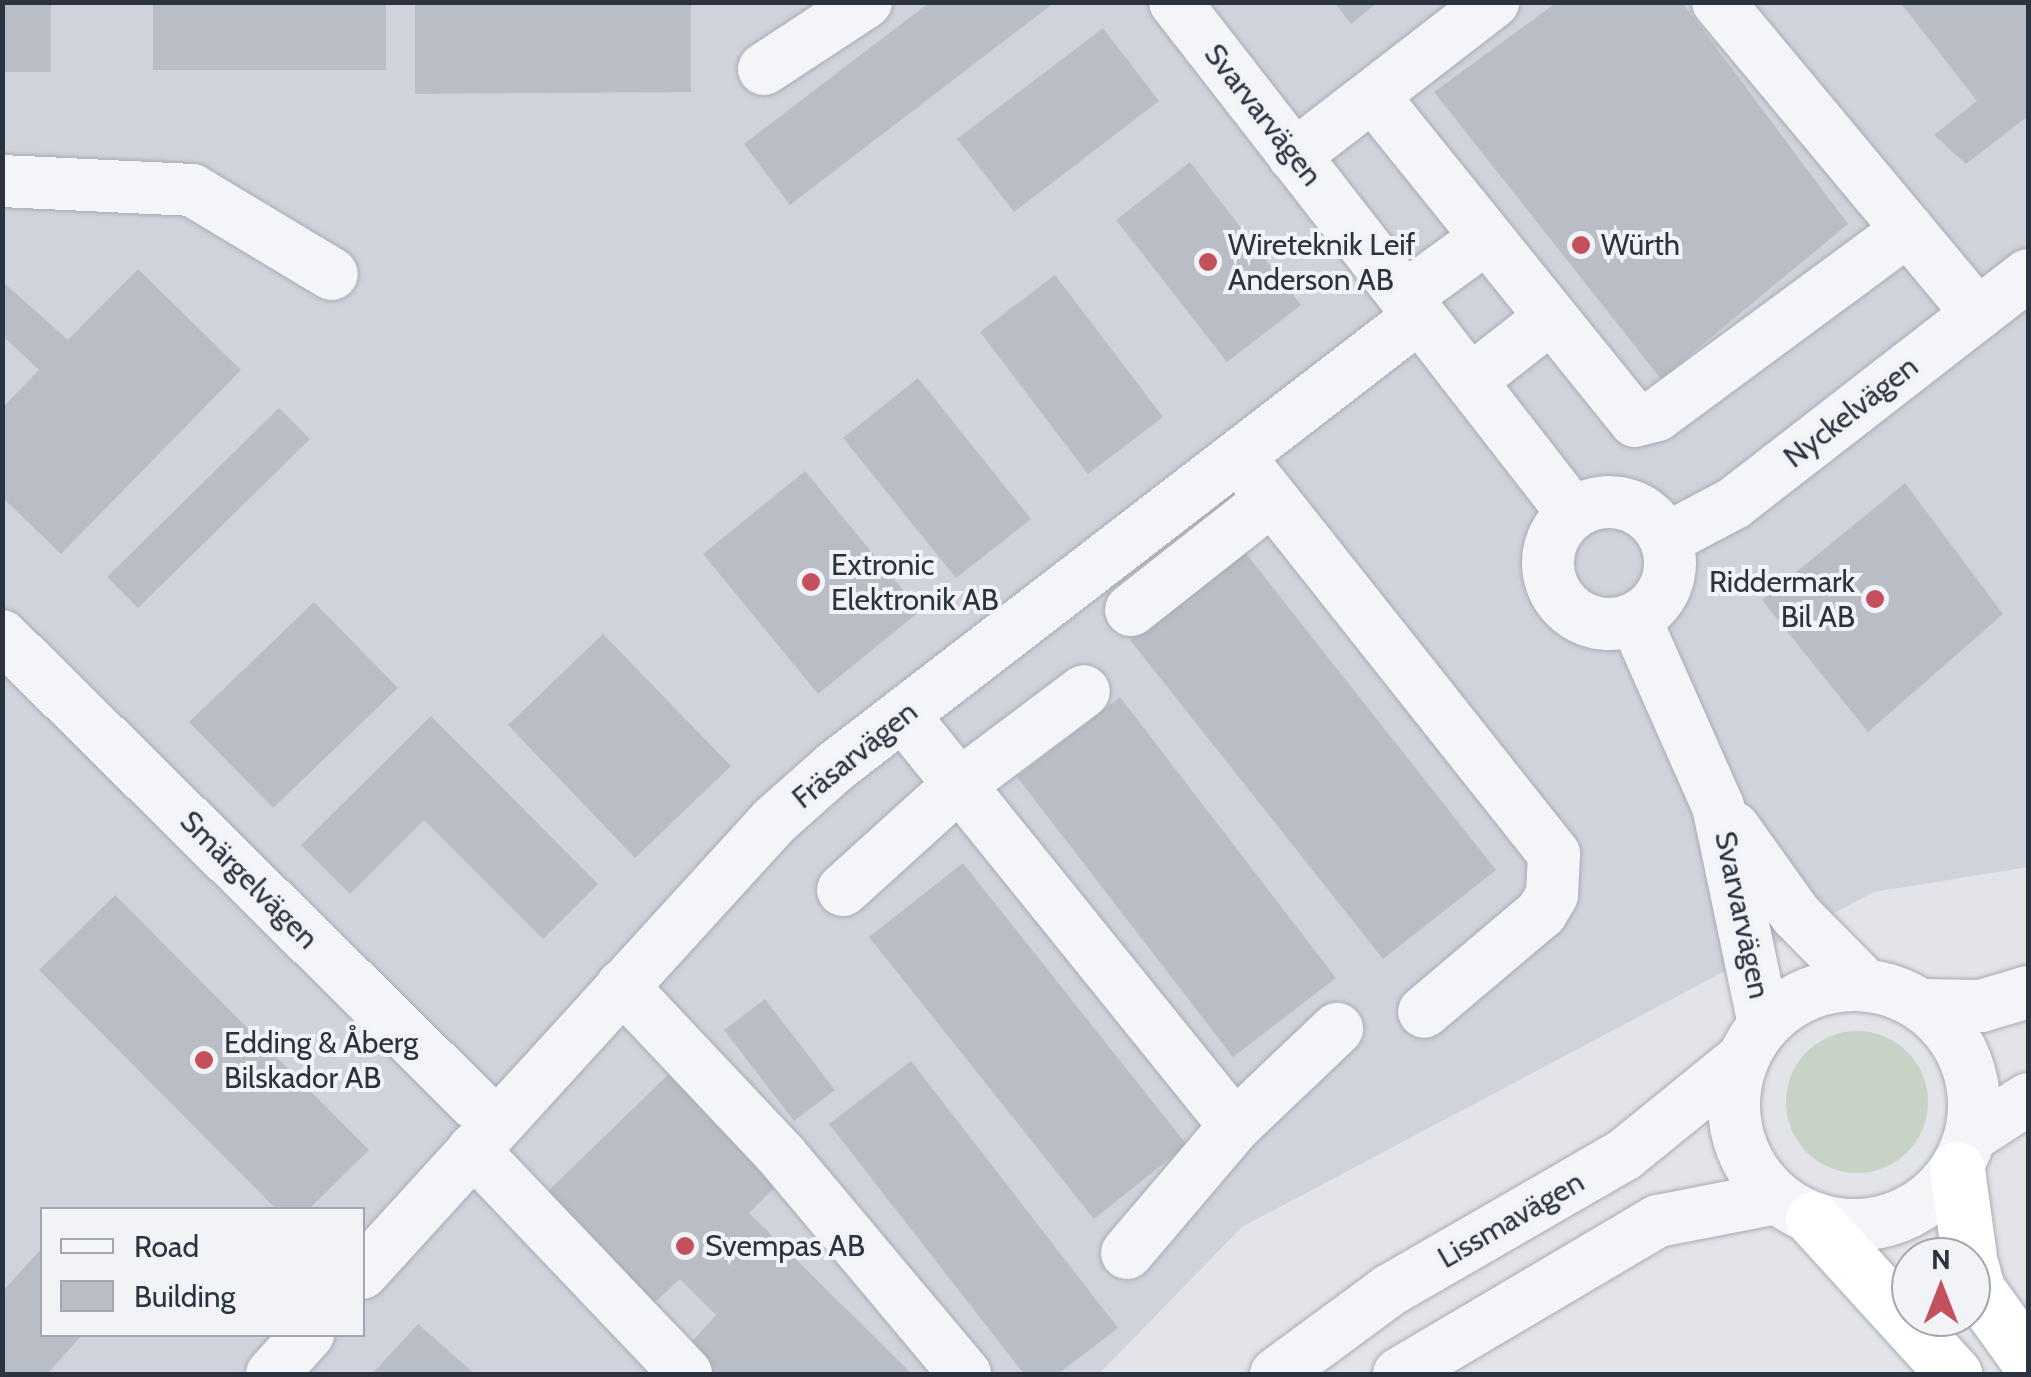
<!DOCTYPE html>
<meta charset="utf-8">
<style>
body{margin:0}
#map{position:relative;width:2031px;height:1377px;overflow:hidden;background:#e2e4e9;font-family:Cabin,sans-serif}
div>[style]{position:absolute}
.built>*{inset:0;background:#d0d3db}
.green>*{inset:0;background:#c7d3c4}
.round{border-radius:50%}
.building>*{inset:0;background:#b9bec6}
.roads{filter:drop-shadow(0 0 2px #a7abb3) drop-shadow(0 0 2px #a7abb3)}
.minor>*{height:52px;margin:-26px;padding:0 26px;transform-origin:26px;border-radius:26px;background:#f4f5f8}
.minor>.ring{margin:-26px;padding:0;box-sizing:content-box;background:none;border:52px solid #f4f5f8;border-radius:50%}
.highway>*{height:55px;margin:-27.5px;padding:0 27.5px;transform-origin:27.5px;border-radius:27.5px;background:#fff}
.dots>*{width:28px;height:28px;translate:-50% -50%;box-sizing:border-box;border:5px solid #f1f3f7;border-radius:50%}
span{translate:-50% -50%;white-space:nowrap;text-align:center;line-height:1.15;-webkit-text-stroke:8px #f1f3f7;paint-order:stroke}
.street-label{font-size:30px;color:#2b3240}
.poi-label{font-size:30px;color:#2b3240}
.left{translate:0 -50%;text-align:left}
.right{translate:-100% -50%;text-align:right}
.frame{position:absolute;inset:0;border:5px solid #2b3240;pointer-events:none}
.legend{position:absolute;left:40px;top:1207px;width:325px;height:130px;box-sizing:border-box;background:#f1f3f7;border:2px solid #a2a6ae;margin:0;padding:12px 18px;list-style:none;font-size:30px;color:#2b3240}
.legend li{display:flex;align-items:center;gap:20px;height:50px}
.legend b{width:50px;border:2px solid #a2a6ae}
.north{position:absolute;left:1891px;top:1237px;width:100px;height:100px;box-sizing:border-box;background:#f1f3f7;border:2px solid #a2a6ae;border-radius:50%;rotate:0deg;font-size:28px;font-weight:700;line-height:40px;text-align:center;color:#2b3240}
.north::after{content:'';display:block;margin:auto;width:35px;height:45px;background:#c5505d;clip-path:polygon(50% 0,100% 100%,50% 72%,0 100%)}
</style>
<div id="map">
<div class="built">
<div style="clip-path:polygon(evenodd,3px 3px,2028px 3px,2028px 867px,1874px 892px,1242px 1227px,1099px 1374px,3px 1374px,3px 3px,42px 1210px,362px 1210px,362px 1334px,42px 1334px,42px 1210px)"></div>
</div>
<div class="green">
<div class="round" style="left:1786px;top:1031px;width:142px;height:142px"></div>
</div>
<div class="building">
<div style="clip-path:polygon(2px 2px,51px 2px,51px 72px,2px 72px)"></div>
<div style="clip-path:polygon(153px 2px,386px 2px,386px 70px,153px 70px)"></div>
<div style="clip-path:polygon(415px 2px,691px 2px,691px 92px,415px 94px)"></div>
<div style="clip-path:polygon(930px 2px,1055px 2px,790px 205px,744px 144px)"></div>
<div style="clip-path:polygon(1334px 2px,1378px 2px,1351px 24px)"></div>
<div style="clip-path:polygon(1557px 2px,1682px 2px,1848px 224px,1661px 379px,1434px 92px)"></div>
<div style="clip-path:polygon(1900px 2px,2028px 2px,2028px 116px,1966px 164px,1934px 135px,1977px 101px)"></div>
<div style="clip-path:polygon(1103px 28px,1159px 101px,1014px 212px,957px 139px)"></div>
<div style="clip-path:polygon(1190px 162px,1301px 305px,1227px 362px,1116px 220px)"></div>
<div style="clip-path:polygon(138px 269px,241px 370px,61px 554px,2px 497px,2px 408px,39px 370px,2px 335px,2px 281px,68px 340px)"></div>
<div style="clip-path:polygon(1055px 275px,1163px 417px,1088px 474px,980px 332px)"></div>
<div style="clip-path:polygon(918px 378px,1031px 519px,956px 578px,843px 438px)"></div>
<div style="clip-path:polygon(279px 408px,310px 439px,138px 608px,107px 577px)"></div>
<div style="clip-path:polygon(805px 471px,920px 611px,818px 694px,703px 554px)"></div>
<div style="clip-path:polygon(1905px 483px,2003px 614px,1868px 732px,1762px 600px)"></div>
<div style="clip-path:polygon(1244px 551px,1496px 870px,1383px 959px,1130px 640px)"></div>
<div style="clip-path:polygon(314px 602px,398px 688px,273px 808px,189px 722px)"></div>
<div style="clip-path:polygon(603px 634px,731px 766px,635px 858px,508px 725px)"></div>
<div style="clip-path:polygon(1120px 697px,1336px 978px,1233px 1057px,1017px 777px)"></div>
<div style="clip-path:polygon(431px 716px,598px 884px,543px 939px,424px 820px,350px 894px,301px 845px)"></div>
<div style="clip-path:polygon(963px 863px,1187px 1145px,1094px 1219px,869px 937px)"></div>
<div style="clip-path:polygon(115px 895px,369px 1150px,308px 1210px,277px 1210px,39px 970px)"></div>
<div style="clip-path:polygon(765px 999px,835px 1090px,794px 1121px,724px 1030px)"></div>
<div style="clip-path:polygon(911px 1061px,1118px 1328px,1058px 1374px,1024px 1374px,829px 1124px)"></div>
<div style="clip-path:polygon(676px 1067px,784px 1178px,749px 1213px,912px 1374px,698px 1374px,679px 1356px,716px 1315px,680px 1279px,648px 1309px,541px 1198px)"></div>
<div style="clip-path:polygon(42px 1248px,42px 1334px,83px 1334px,47px 1374px,2px 1374px,2px 1292px)"></div>
<div style="clip-path:polygon(418px 1324px,475px 1374px,372px 1374px)"></div>
</div>
<div class="roads">
<div class="minor">
<div style="left:1175px;top:2px;width:646px;rotate:52.1deg"></div>
<div style="left:1718px;top:2px;width:406px;rotate:50.2deg"></div>
<div style="left:764px;top:69px;width:122px;rotate:-33.3deg"></div>
<div style="left:1373px;top:96px;width:417px;rotate:51.1deg"></div>
<div style="left:1635px;top:421px;width:23px;rotate:-15deg"></div>
<div style="left:1657px;top:415px;width:312px;rotate:-36.4deg"></div>
<div style="left:1294px;top:156px;width:252px;rotate:-37.7deg"></div>
<div style="left:2px;top:181px;width:190px;rotate:2.7deg"></div>
<div style="left:192px;top:190px;width:163px;rotate:31deg"></div>
<div style="left:1405px;top:297px;width:100px;rotate:-36.1deg"></div>
<div style="left:1470px;top:381px;width:100px;rotate:-38.1deg"></div>
<div style="left:1239px;top:457px;width:507px;rotate:51.57deg"></div>
<div style="left:1554px;top:854px;width:41px;rotate:92.8deg"></div>
<div style="left:1552px;top:895px;width:21px;rotate:121deg"></div>
<div style="left:1541px;top:913px;width:153px;rotate:139.8deg"></div>
<div class="ring" style="left:1548px;top:502px;width:70px;height:70px"></div>
<div style="left:1668px;top:538px;width:75px;rotate:-27.9deg"></div>
<div style="left:1734px;top:503px;width:372px;rotate:-37.8deg"></div>
<div style="left:1131px;top:610px;width:179px;rotate:-38.2deg"></div>
<div style="left:1635px;top:619px;width:205px;rotate:66.1deg"></div>
<div style="left:1718px;top:806px;width:223px;rotate:78.1deg"></div>
<div style="left:2px;top:636px;width:694px;rotate:44.65deg"></div>
<div style="left:903px;top:715px;width:528px;rotate:51.07deg"></div>
<div style="left:1734px;top:828px;width:107px;rotate:54.5deg"></div>
<div style="left:1796px;top:915px;width:97px;rotate:45.4deg"></div>
<div style="left:843px;top:890px;width:156px;rotate:-42.2deg"></div>
<div style="left:959px;top:785px;width:156px;rotate:-36.9deg"></div>
<div class="ring" style="left:1734px;top:985px;width:188px;height:188px"></div>
<div style="left:622px;top:986px;width:233px;rotate:46.7deg"></div>
<div style="left:782px;top:1156px;width:285px;rotate:50deg"></div>
<div style="left:1923px;top:1005px;width:58px;rotate:1deg"></div>
<div style="left:1981px;top:1006px;width:49px;rotate:-16.6deg"></div>
<div style="left:1971px;top:1136px;width:68px;rotate:-33deg"></div>
<div style="left:473px;top:1150px;width:309px;rotate:46.4deg"></div>
<div style="left:1127px;top:1253px;width:167px;rotate:-49.6deg"></div>
<div style="left:1235px;top:1126px;width:141px;rotate:-43.6deg"></div>
<div style="left:362px;top:1273px;width:612px;rotate:-47.65deg"></div>
<div style="left:774px;top:821px;width:83px;rotate:-41.6deg"></div>
<div style="left:836px;top:766px;width:737px;rotate:-37.62deg"></div>
<div style="left:272px;top:1374px;width:54px;rotate:-48deg"></div>
<div style="left:1276px;top:1374px;width:142px;rotate:-36.4deg"></div>
<div style="left:1390px;top:1290px;width:270px;rotate:-30deg"></div>
<div style="left:1624px;top:1155px;width:152px;rotate:-39.1deg"></div>
<div style="left:1399px;top:1374px;width:301px;rotate:-30.6deg"></div>
<div style="left:1658px;top:1221px;width:120px;rotate:-11deg"></div>
</div>
<div class="highway">
<div style="left:1957px;top:1169px;width:89px;rotate:82.2deg"></div>
<div style="left:1813px;top:1219px;width:210px;rotate:47.7deg"></div>
<div style="left:1971px;top:1266px;width:24px;rotate:75deg"></div>
<div style="left:1977px;top:1289px;width:87px;rotate:54.3deg"></div>
</div>
</div>
<div class="dots">
<div style="left:1581px;top:245px;background:#c5505d"></div>
<div style="left:1208px;top:262px;background:#c5505d"></div>
<div style="left:811px;top:582px;background:#c5505d"></div>
<div style="left:1875px;top:599px;background:#c5505d"></div>
<div style="left:204px;top:1060px;background:#c5505d"></div>
<div style="left:685px;top:1246px;background:#c5505d"></div>
</div>
<div class="street-label">
<span style="left:1263px;top:115px;rotate:52deg">Svarvarvägen</span>
<span style="left:1851px;top:412px;rotate:-38deg">Nyckelvägen</span>
<span style="left:855px;top:755px;rotate:-39deg">Fräsarvägen</span>
<span style="left:249px;top:880px;rotate:45deg">Smärgelvägen</span>
<span style="left:1742px;top:915px;rotate:78deg">Svarvarvägen</span>
<span style="left:1511px;top:1220px;rotate:-30deg">Lissmavägen</span>
</div>
<div class="poi-label">
<span class="left" style="left:1228px;top:262px">Wireteknik Leif<br>Anderson AB</span>
<span class="left" style="left:1601px;top:245px">Würth</span>
<span class="left" style="left:831px;top:582px">Extronic<br>Elektronik AB</span>
<span class="right" style="left:1855px;top:599px">Riddermark<br>Bil AB</span>
<span class="left" style="left:224px;top:1060px">Edding &amp; Åberg<br>Bilskador AB</span>
<span class="left" style="left:705px;top:1246px">Svempas AB</span>
</div>
<div class="frame"></div>
<ul class="legend">
<li><b style="height:12px;background:#f4f5f8"></b>Road</li>
<li><b style="height:28px;background:#b9bec6"></b>Building</li>
</ul>
<div class="north">N</div>
</div>
